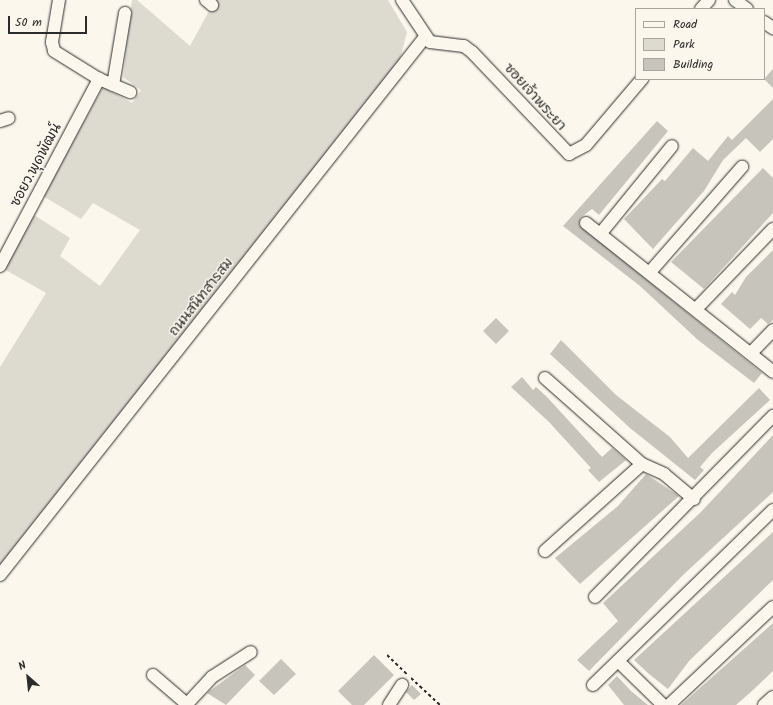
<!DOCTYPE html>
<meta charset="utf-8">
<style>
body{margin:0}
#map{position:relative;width:773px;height:705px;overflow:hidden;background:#fbf7ec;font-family:Kalam,"Playpen Sans Thai",sans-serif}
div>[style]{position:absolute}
.green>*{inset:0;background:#dddad0}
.building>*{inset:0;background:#c7c4bc}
.path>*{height:2px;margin-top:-1px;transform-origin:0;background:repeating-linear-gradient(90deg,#2b2b2b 0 3px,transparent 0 6px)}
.roads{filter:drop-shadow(0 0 1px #2b2b2b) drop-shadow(0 0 1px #2b2b2b)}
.minor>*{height:12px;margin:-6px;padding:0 6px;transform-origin:6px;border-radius:6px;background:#fbf7ec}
span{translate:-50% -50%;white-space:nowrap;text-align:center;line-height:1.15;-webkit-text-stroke:3px #fbf7ec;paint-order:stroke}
.street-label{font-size:14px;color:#2b2b2b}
.legend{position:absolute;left:635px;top:8px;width:130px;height:72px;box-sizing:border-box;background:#fbf7ec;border:1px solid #a8a59f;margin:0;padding:5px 7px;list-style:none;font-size:12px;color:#2b2b2b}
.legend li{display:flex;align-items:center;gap:8px;height:20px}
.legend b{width:20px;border:1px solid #a8a59f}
.north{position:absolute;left:8px;top:657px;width:40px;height:40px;-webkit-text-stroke:3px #fbf7ec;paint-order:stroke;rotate:333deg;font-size:11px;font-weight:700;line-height:16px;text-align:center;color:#2b2b2b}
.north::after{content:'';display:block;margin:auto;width:14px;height:18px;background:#2b2b2b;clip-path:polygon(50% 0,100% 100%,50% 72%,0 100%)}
.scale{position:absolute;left:8px;top:16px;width:79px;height:18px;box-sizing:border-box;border:2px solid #2b2b2b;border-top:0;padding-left:5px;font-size:12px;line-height:14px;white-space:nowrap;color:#2b2b2b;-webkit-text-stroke:3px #fbf7ec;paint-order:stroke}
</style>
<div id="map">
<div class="green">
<div style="clip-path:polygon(132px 0,137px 0,190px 46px,215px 0,388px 0,407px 32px,400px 59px,0 566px,0 367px,46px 293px,4px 269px,34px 215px,70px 238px,60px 256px,100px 286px,140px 230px,93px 203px,81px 219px,43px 196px,103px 87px,132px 103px,141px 90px,123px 77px)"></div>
</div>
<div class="building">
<div style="clip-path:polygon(773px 69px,773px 88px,764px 79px)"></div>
<div style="clip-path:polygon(773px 99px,773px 139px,760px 152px,746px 138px,723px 160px,704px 191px,653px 249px,624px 219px,662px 179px,665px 181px,693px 148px,708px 161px,728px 136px,732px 140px)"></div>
<div style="clip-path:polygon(657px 121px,668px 131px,599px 215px,592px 209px,580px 218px,579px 225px,762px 373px,754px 383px,698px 340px,640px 286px,563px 226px)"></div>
<div style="clip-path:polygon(763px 168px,773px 178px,773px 213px,704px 289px,671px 262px)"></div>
<div style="clip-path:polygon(773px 250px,773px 320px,768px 324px,761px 318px,750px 329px,721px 304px,732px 292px,735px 295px,746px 277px)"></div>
<div style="clip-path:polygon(496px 318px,509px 331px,496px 344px,483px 331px)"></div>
<div style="clip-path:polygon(561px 340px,616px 395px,670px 437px,688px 458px,759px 388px,770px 400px,712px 453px,700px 467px,704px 470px,695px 480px,630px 428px,550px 354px)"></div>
<div style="clip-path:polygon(522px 377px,533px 390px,536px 387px,547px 397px,602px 457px,612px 448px,626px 460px,599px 482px,588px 470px,591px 468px,549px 422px,511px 387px)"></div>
<div style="clip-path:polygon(773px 435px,773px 492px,683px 575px,589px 671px,577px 660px,618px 621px,603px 603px,701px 512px)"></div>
<div style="clip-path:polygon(646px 474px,679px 496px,580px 584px,555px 558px,618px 506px)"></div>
<div style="clip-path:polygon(773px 532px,773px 580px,689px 661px,668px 689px,649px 674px,634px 660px)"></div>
<div style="clip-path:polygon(773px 623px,773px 671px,753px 690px,736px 705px,681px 705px)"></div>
<div style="clip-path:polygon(374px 655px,394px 675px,364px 705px,352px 705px,338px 691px)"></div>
<div style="clip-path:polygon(281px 659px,296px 674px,274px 695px,259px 681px)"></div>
<div style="clip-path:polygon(245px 665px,255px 675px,226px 705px,207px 693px)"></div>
<div style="clip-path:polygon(617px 676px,631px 691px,648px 705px,624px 705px,608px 685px)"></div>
<div style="clip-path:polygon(412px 685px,421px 694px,414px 700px,406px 692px)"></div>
</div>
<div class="path">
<div style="left:387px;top:655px;width:29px;rotate:44deg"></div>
<div style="left:411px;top:678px;width:40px;rotate:43deg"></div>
</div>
<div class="roads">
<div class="minor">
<div style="left:59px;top:0;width:43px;rotate:99.5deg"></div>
<div style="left:52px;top:42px;width:9px;rotate:77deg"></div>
<div style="left:54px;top:51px;width:53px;rotate:31.9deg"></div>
<div style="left:99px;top:79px;width:34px;rotate:23deg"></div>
<div style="left:206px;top:0;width:8px;rotate:40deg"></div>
<div style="left:402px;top:0;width:50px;rotate:56.3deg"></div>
<div style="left:430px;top:42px;width:34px;rotate:7deg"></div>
<div style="left:464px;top:46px;width:10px;rotate:37deg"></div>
<div style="left:472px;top:52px;width:141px;rotate:46.4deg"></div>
<div style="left:569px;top:154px;width:19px;rotate:-28deg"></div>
<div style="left:586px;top:145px;width:87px;rotate:-49.7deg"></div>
<div style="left:735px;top:0;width:15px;rotate:37deg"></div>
<div style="left:701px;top:9px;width:12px;rotate:-48deg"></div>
<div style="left:764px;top:22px;width:11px;rotate:34deg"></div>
<div style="left:113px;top:85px;width:73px;rotate:-80.5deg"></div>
<div style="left:0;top:121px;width:9px;rotate:-18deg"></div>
<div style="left:586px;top:223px;width:239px;rotate:38.5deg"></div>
<div style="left:601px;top:233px;width:112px;rotate:-50.8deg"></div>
<div style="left:0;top:266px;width:212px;rotate:-62.1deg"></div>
<div style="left:650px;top:272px;width:140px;rotate:-48.8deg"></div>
<div style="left:696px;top:309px;width:111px;rotate:-46.1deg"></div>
<div style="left:751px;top:353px;width:32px;rotate:-46deg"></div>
<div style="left:545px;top:378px;width:130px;rotate:41.6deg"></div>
<div style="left:642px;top:464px;width:24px;rotate:24deg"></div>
<div style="left:664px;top:474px;width:39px;rotate:40deg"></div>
<div style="left:545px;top:551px;width:130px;rotate:-41.9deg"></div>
<div style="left:0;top:575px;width:686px;rotate:-51.69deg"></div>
<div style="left:595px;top:597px;width:254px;rotate:-45.5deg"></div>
<div style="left:618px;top:661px;width:63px;rotate:44.4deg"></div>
<div style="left:153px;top:675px;width:46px;rotate:40.6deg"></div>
<div style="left:593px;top:685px;width:251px;rotate:-44.2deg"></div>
<div style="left:187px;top:704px;width:37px;rotate:-47deg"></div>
<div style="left:212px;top:677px;width:46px;rotate:-32.7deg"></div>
<div style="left:389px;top:705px;width:24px;rotate:-57deg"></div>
<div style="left:669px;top:705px;width:143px;rotate:-43.3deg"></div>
<div style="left:764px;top:705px;width:12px;rotate:-42deg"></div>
</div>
</div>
<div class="street-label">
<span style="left:535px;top:97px;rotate:48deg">ซอยเจ้าพระยา</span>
<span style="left:36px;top:165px;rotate:-62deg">ซอยว.พุดพัฒน์</span>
<span style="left:201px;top:297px;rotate:-52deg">ถนนสนิทสารสม</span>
</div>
<ul class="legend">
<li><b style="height:5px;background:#fbf7ec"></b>Road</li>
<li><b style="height:11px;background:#dddad0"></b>Park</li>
<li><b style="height:11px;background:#c7c4bc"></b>Building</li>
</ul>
<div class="north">N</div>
<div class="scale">50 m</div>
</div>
